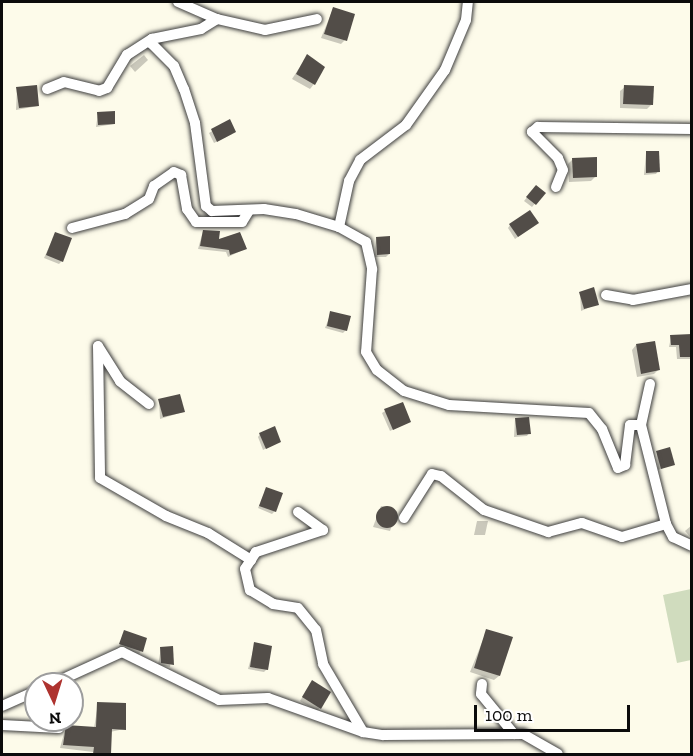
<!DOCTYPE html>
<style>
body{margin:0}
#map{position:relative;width:693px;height:756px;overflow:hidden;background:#fdfbea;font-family:"Zilla Slab",serif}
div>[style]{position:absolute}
.cemetery>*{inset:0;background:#d0dcbe}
.shadow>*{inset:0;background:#0003}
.building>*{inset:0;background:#524d48}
.round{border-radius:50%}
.roads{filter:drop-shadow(0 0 2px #3e3e3e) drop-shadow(0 0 2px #3e3e3e)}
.minor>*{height:10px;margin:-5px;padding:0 5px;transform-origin:5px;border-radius:5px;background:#fff}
span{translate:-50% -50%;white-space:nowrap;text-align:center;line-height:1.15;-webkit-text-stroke:6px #fff;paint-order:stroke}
.frame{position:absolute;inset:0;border:3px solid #0b0b0b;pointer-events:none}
.north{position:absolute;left:24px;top:672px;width:60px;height:60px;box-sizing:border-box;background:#fff;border:2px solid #9d9d9d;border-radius:50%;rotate:176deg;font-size:16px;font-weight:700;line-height:24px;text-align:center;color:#0b0b0b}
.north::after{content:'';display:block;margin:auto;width:21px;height:27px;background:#ae332f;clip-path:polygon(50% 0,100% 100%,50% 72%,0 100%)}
.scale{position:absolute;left:474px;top:705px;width:156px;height:27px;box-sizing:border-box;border:3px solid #0b0b0b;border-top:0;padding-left:8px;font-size:18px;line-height:21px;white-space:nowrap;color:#0b0b0b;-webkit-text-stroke:4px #fff;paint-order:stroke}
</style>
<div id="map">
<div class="cemetery">
<div style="clip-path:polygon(691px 589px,691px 660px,677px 663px,663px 595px)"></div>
</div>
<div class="shadow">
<div style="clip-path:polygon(333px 9px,345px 40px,341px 44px,321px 38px)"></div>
<div style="clip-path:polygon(144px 55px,148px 60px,135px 72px,130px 66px)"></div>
<div style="clip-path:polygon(307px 56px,314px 84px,310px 89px,292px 79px)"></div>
<div style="clip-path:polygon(625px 87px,651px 105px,647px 109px,620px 108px,620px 91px)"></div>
<div style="clip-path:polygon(17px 88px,38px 106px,16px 110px)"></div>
<div style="clip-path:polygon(98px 113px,114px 124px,96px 127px)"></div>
<div style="clip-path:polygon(229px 121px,232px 134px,214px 143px,209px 133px)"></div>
<div style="clip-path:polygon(646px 153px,658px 171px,656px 174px,644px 175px)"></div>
<div style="clip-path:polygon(573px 159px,596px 176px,591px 181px,569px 182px,568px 164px)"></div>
<div style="clip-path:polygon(533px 190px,544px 193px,532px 207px,524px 201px)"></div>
<div style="clip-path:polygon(510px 225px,534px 226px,515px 239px,508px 228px)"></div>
<div style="clip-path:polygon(203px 231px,218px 241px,245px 249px,228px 257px,226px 252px,198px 249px)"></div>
<div style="clip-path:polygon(55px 234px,62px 261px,59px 264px,44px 258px)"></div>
<div style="clip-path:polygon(376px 239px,389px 254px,386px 257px,374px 257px)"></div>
<div style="clip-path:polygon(580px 293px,597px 304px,581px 311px)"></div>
<div style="clip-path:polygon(331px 313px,346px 330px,343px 333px,325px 328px)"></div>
<div style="clip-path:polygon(671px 337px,692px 357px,690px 359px,677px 359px,676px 347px,669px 347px)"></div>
<div style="clip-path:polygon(636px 345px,658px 370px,654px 374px,637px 377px,632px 350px)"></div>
<div style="clip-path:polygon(159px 401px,183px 412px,160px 419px)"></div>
<div style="clip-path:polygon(385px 411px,409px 422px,390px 431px,382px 413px)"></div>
<div style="clip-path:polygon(515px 419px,529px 433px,527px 436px,514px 437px)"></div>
<div style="clip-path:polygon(260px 434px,279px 442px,263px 450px,258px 437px)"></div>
<div style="clip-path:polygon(657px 452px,673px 464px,658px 470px)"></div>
<div style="clip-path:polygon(266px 489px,275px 511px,272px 514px,258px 508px)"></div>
<div style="clip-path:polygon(381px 506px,397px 511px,390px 531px,373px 527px)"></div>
<div style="clip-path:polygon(477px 521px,488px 521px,485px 535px,474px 535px)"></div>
<div style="clip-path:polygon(692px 525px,692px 539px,685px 531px)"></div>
<div style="clip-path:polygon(487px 630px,499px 676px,494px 680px,470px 672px)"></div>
<div style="clip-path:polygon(124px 632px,141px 651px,139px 654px,119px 647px)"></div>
<div style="clip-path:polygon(255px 644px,267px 669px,264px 672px,248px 669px)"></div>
<div style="clip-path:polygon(161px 648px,172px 648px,170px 667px,158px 665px)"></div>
<div style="clip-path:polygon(310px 684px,320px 708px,317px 711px,300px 701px)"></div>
<div style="clip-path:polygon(98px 704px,124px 729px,110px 732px,110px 754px,60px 748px,66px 726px,94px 728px)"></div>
</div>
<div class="building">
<div style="clip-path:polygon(333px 7px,355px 14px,347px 41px,324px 34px)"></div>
<div style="clip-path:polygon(307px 54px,325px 67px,315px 85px,296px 74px)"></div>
<div style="clip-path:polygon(37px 85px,39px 106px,19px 108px,16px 87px)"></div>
<div style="clip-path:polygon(624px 85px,654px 86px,653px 105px,623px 104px)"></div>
<div style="clip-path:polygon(115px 111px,115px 124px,98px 125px,97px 112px)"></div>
<div style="clip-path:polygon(230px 119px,236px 132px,217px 142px,211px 129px)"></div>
<div style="clip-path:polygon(646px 151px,659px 151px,660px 172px,646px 173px)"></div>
<div style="clip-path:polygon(597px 157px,597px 177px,573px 178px,572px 158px)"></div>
<div style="clip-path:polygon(536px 185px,546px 193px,536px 205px,526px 197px)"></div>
<div style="clip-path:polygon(530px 210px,539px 223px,518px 237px,509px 224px)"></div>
<div style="clip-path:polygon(203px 230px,220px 231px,219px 239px,240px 232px,247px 249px,230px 255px,229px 250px,200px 246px)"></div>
<div style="clip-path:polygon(55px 232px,72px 238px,63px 262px,46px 255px)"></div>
<div style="clip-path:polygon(390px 236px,390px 254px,377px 255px,376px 237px)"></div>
<div style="clip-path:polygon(594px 287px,599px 305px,584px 309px,579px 292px)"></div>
<div style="clip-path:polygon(330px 311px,351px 316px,347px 331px,327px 326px)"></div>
<div style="clip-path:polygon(692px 334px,692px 357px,680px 357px,679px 345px,671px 345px,670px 335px)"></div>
<div style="clip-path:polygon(655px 341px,660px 370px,641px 374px,636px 344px)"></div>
<div style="clip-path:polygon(180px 394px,185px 412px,163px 417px,158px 399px)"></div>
<div style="clip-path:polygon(403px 402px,411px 422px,393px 430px,384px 409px)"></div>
<div style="clip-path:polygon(529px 417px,531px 434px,517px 435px,515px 418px)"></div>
<div style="clip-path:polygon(275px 426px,281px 442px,266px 449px,259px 433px)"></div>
<div style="clip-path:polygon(670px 447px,675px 465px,661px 469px,656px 451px)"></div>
<div style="clip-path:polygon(266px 487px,283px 493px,276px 512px,259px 506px)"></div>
<div class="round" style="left:376px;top:506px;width:22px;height:22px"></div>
<div style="clip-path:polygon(486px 629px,513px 637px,500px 676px,474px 668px)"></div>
<div style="clip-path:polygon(124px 630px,147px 638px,143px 652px,119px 644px)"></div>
<div style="clip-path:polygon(254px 642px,272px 646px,268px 670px,250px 667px)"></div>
<div style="clip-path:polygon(173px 646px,174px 665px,161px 663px,160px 647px)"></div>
<div style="clip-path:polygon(312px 680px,331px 692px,321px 709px,302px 697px)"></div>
<div style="clip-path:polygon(97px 702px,126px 703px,126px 730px,112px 729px,111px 754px,93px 754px,94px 747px,63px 745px,66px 725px,96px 727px)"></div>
</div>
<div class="roads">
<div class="minor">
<div style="left:178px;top:2px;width:43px;rotate:23.6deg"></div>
<div style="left:217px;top:19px;width:49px;rotate:12.9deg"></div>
<div style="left:265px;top:30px;width:53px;rotate:-11.9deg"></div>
<div style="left:217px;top:19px;width:19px;rotate:148deg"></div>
<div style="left:201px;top:29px;width:50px;rotate:168.5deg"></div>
<div style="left:152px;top:39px;width:5px;rotate:90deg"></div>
<div style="left:152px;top:44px;width:31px;rotate:45deg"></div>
<div style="left:174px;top:66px;width:25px;rotate:67deg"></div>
<div style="left:184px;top:89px;width:36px;rotate:72deg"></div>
<div style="left:195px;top:123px;width:84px;rotate:82.5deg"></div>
<div style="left:206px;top:206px;width:8px;rotate:40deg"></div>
<div style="left:212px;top:211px;width:52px;rotate:-2.2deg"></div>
<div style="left:264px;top:209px;width:32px;rotate:9deg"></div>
<div style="left:296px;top:214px;width:45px;rotate:16.8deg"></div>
<div style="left:339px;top:227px;width:31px;rotate:29deg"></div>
<div style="left:366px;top:242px;width:28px;rotate:77deg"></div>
<div style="left:372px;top:269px;width:83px;rotate:94.1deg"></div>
<div style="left:366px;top:352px;width:21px;rotate:59deg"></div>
<div style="left:377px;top:370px;width:34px;rotate:38deg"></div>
<div style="left:404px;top:391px;width:47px;rotate:17.3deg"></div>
<div style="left:449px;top:405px;width:140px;rotate:3.3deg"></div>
<div style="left:589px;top:413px;width:21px;rotate:51deg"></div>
<div style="left:602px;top:429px;width:42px;rotate:67.7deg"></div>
<div style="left:618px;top:468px;width:8px;rotate:-23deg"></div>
<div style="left:625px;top:465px;width:40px;rotate:-82.9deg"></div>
<div style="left:630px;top:425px;width:11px"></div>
<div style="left:641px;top:425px;width:102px;rotate:75.8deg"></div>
<div style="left:666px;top:524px;width:15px;rotate:62deg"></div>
<div style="left:673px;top:537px;width:21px;rotate:25deg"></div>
<div style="left:47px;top:89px;width:18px;rotate:-22deg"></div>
<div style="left:64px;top:82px;width:36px;rotate:14deg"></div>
<div style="left:99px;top:91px;width:9px;rotate:-21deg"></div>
<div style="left:107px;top:88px;width:39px;rotate:-59deg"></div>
<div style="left:127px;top:55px;width:30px;rotate:-33deg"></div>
<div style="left:556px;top:187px;width:18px;rotate:-68deg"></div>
<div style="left:563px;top:170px;width:13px;rotate:-113deg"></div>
<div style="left:558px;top:158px;width:37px;rotate:-135deg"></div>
<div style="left:532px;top:132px;width:8px;rotate:-40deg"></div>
<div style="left:538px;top:127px;width:154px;rotate:0.7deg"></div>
<div style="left:339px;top:227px;width:47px;rotate:-77.7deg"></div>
<div style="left:349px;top:181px;width:24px;rotate:-62deg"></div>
<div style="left:360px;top:160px;width:58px;rotate:-37.3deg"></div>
<div style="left:406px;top:125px;width:67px;rotate:-54.7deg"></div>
<div style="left:445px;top:70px;width:54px;rotate:-67.2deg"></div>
<div style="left:466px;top:20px;width:18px;rotate:-84deg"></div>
<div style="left:72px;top:228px;width:55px;rotate:-14.8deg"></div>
<div style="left:125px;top:214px;width:28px;rotate:-32deg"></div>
<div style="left:149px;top:199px;width:14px;rotate:-69deg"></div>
<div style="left:154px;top:186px;width:24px;rotate:-35deg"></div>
<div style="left:174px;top:172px;width:8px;rotate:23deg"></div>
<div style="left:181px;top:175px;width:35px;rotate:80deg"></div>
<div style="left:187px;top:209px;width:16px;rotate:55deg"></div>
<div style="left:196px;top:222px;width:46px"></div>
<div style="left:242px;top:222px;width:13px;rotate:-58deg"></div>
<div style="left:606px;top:295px;width:27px;rotate:10deg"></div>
<div style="left:633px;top:300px;width:60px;rotate:-10.6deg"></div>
<div style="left:149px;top:404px;width:37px;rotate:-142deg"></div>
<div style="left:120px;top:381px;width:41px;rotate:-122.2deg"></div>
<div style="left:98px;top:346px;width:132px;rotate:89.1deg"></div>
<div style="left:100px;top:478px;width:76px;rotate:29.9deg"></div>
<div style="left:166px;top:516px;width:45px;rotate:22deg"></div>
<div style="left:208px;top:533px;width:51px;rotate:32.1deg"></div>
<div style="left:641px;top:425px;width:42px;rotate:-77.6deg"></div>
<div style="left:298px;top:512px;width:31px;rotate:36deg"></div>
<div style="left:323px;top:530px;width:71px;rotate:161.8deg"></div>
<div style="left:256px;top:552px;width:20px;rotate:123deg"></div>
<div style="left:245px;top:569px;width:22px;rotate:77deg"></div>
<div style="left:250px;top:590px;width:27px;rotate:31deg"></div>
<div style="left:273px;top:604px;width:25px;rotate:9deg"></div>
<div style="left:298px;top:608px;width:28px;rotate:51deg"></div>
<div style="left:316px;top:630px;width:35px;rotate:78deg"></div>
<div style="left:323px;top:664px;width:79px;rotate:59.5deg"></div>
<div style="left:404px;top:518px;width:52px;rotate:-57.5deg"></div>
<div style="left:432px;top:474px;width:9px;rotate:13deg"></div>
<div style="left:441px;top:476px;width:55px;rotate:38.3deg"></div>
<div style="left:484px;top:510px;width:68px;rotate:19deg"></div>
<div style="left:548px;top:532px;width:35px;rotate:-15deg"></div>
<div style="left:582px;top:523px;width:42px;rotate:19.3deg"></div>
<div style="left:622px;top:537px;width:46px;rotate:-16.5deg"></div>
<div style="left:52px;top:684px;width:77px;rotate:-24.6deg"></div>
<div style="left:122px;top:652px;width:108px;rotate:26.3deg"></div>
<div style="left:219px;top:700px;width:49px;rotate:-2.3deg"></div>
<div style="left:268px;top:698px;width:101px;rotate:19.7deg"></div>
<div style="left:363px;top:732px;width:20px;rotate:9deg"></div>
<div style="left:383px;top:735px;width:140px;rotate:-0.4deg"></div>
<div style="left:523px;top:734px;width:40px;rotate:29.7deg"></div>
<div style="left:482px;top:684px;width:10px;rotate:96deg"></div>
<div style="left:481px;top:694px;width:52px;rotate:50.5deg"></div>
<div style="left:2px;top:706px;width:37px;rotate:-24deg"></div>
<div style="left:2px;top:725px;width:57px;rotate:3deg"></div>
</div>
</div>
<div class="frame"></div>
<div class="north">N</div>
<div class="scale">100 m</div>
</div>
